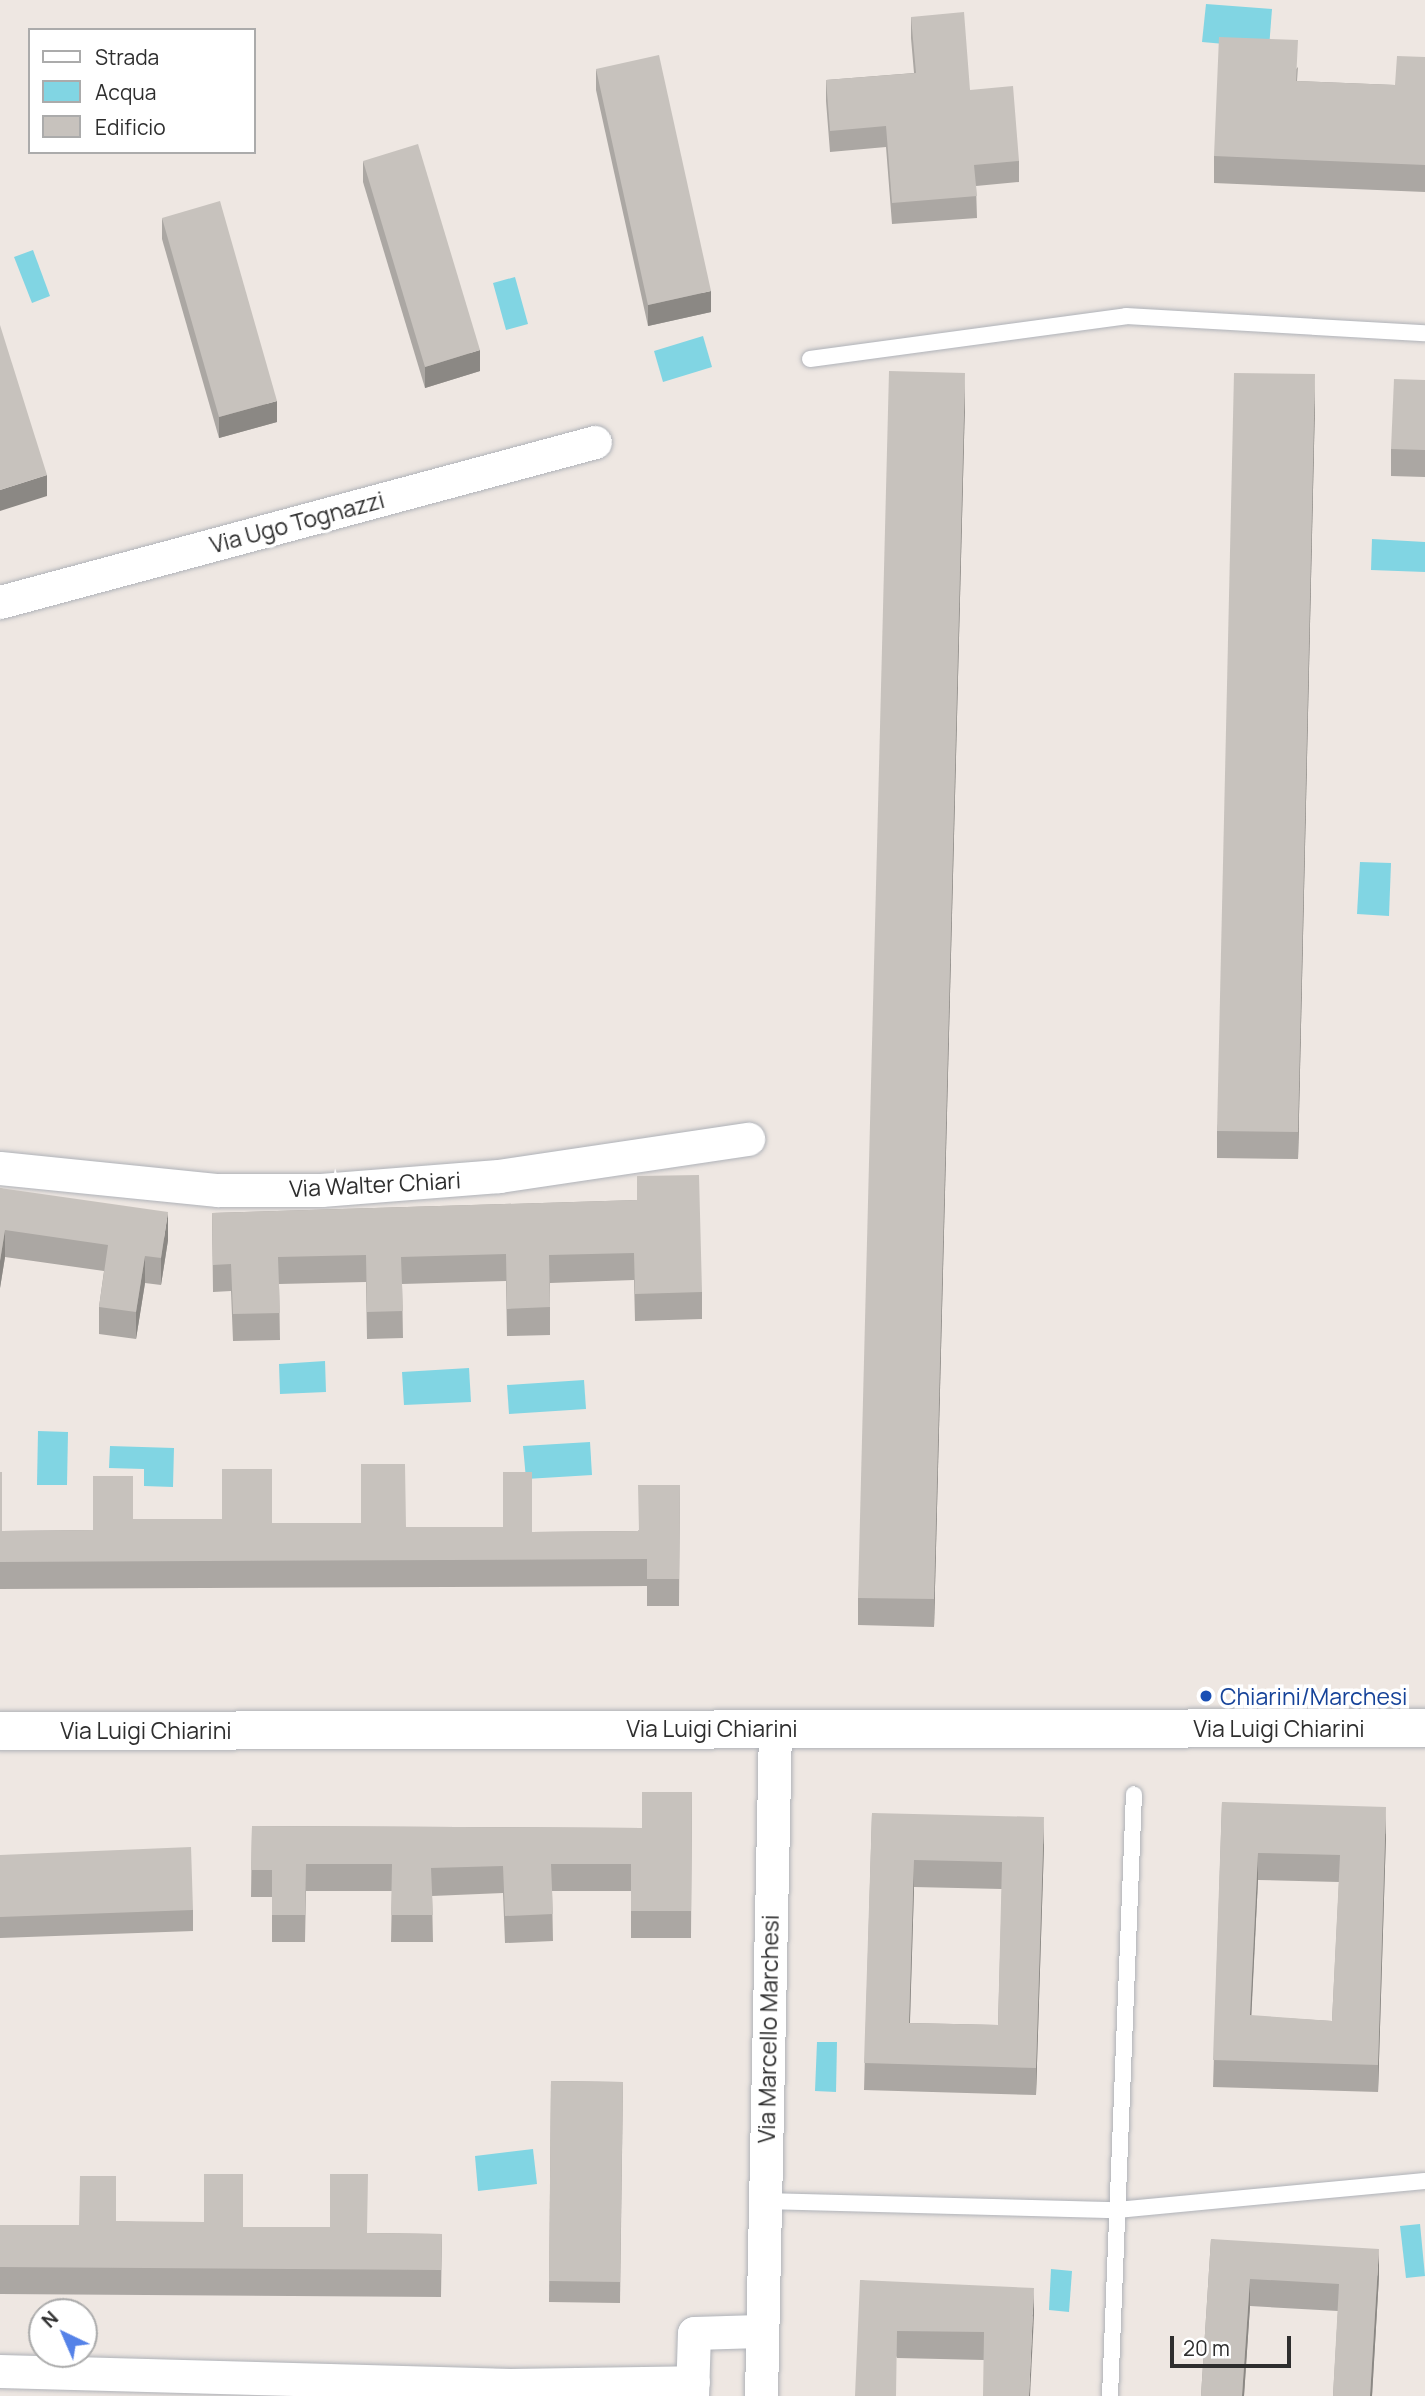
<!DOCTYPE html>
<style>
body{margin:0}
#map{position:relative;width:1425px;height:2396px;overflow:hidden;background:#eee7e2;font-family:Manrope,sans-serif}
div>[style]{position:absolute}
.water>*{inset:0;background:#81d5e3}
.roads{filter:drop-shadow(0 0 2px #afb2b8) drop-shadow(0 0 2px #afb2b8)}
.lane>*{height:16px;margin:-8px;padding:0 8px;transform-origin:8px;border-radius:8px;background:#fff}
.street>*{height:33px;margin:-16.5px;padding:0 16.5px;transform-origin:16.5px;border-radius:16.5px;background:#fff}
.secondary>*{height:38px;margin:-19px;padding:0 19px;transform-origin:19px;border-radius:19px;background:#fff}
.wall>*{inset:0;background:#aba7a3}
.shaded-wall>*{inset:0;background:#8b8884}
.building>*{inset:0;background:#c7c2bd}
.dots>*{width:19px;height:19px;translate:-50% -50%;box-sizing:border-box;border:4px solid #fff;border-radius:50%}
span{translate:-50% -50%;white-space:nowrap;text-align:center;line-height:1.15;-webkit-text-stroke:7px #fff;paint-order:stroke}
.street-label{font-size:23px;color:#2e2e2e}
.transit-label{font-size:23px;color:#164399}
.left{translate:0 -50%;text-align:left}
.legend{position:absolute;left:28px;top:28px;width:228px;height:126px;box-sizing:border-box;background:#fff;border:2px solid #ababab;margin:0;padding:9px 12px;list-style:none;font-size:21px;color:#2e2e2e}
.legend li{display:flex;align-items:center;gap:14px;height:35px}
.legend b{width:35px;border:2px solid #ababab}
.north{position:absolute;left:28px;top:2298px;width:70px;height:70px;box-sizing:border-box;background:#fff;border:2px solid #ababab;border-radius:50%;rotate:316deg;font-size:19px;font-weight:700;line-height:28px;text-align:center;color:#2e2e2e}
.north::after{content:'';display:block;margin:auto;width:24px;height:32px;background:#5582e8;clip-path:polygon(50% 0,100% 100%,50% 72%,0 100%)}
.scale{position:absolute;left:1170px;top:2336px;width:121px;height:32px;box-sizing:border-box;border:4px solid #2e2e2e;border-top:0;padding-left:9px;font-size:21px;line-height:24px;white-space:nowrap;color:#2e2e2e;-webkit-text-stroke:5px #fff;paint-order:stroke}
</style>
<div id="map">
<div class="water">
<div style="clip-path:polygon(1206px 4px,1272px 9px,1269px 48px,1202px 42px)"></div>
<div style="clip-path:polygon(33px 250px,50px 296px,32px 303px,14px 257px)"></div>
<div style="clip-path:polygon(515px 277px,528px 324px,506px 330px,493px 283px)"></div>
<div style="clip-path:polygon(703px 336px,712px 367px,663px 382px,654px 351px)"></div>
<div style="clip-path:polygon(1372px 539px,1425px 542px,1425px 572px,1371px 570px)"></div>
<div style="clip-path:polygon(1360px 862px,1391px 863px,1389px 916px,1357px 914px)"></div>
<div style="clip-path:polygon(325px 1361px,326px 1392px,280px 1394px,279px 1364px)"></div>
<div style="clip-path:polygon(469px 1368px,471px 1402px,404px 1405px,402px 1372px)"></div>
<div style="clip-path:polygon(584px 1380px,586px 1409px,509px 1414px,507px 1385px)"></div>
<div style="clip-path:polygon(38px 1431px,68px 1432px,67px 1485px,37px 1485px)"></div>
<div style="clip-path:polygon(590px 1442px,592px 1475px,526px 1479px,523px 1446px)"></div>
<div style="clip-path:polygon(110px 1446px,174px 1448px,173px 1487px,144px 1486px,144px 1469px,109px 1468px)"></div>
<div style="clip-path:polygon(817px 2042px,837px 2042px,836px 2092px,815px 2091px)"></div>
<div style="clip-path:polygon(533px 2149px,537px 2184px,478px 2191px,475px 2156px)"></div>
<div style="clip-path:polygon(1420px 2224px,1425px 2276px,1406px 2278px,1400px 2226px)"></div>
<div style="clip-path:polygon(1051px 2269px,1072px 2271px,1069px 2312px,1049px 2310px)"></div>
</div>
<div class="roads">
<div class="lane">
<div style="left:810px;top:359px;width:319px;rotate:-7.7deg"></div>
<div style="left:1126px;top:316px;width:299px;rotate:3.3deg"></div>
<div style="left:764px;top:2201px;width:353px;rotate:1.5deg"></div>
<div style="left:1117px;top:2210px;width:309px;rotate:-5.4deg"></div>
<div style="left:1110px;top:2396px;width:602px;rotate:-87.72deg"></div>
</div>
<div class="street">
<div style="left:0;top:602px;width:616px;rotate:-15.05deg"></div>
<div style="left:0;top:1168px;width:219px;rotate:5.8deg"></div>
<div style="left:218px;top:1190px;width:103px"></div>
<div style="left:321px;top:1190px;width:179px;rotate:-4.5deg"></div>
<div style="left:499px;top:1176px;width:252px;rotate:-8.5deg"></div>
<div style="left:0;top:2371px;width:510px;rotate:1.57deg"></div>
<div style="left:510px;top:2385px;width:183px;rotate:-0.9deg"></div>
<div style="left:692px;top:2396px;width:63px;rotate:-88.2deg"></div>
<div style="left:694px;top:2333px;width:65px;rotate:-1.8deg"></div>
<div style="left:761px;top:2396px;width:669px;rotate:-88.8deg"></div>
</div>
<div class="secondary">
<div style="left:0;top:1731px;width:1425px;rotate:-0.12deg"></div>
</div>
</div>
<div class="wall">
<div style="clip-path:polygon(911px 17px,970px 90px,1019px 161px,1019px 182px,976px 186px,977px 218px,892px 224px,886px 147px,830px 152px,826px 101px,826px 80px,914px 73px,911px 38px)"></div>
<div style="clip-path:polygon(1425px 57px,1425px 192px,1214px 183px,1214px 156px,1298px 67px,1297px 81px,1395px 85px)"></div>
<div style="clip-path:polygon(596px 69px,711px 312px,648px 326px,596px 90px)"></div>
<div style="clip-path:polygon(363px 161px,480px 371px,425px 388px,363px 182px)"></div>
<div style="clip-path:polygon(162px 218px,277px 422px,219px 438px,162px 239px)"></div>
<div style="clip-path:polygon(1425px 380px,1425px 477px,1391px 476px,1391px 449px)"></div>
<div style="clip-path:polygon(965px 400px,934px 1627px,858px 1625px,858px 1598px)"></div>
<div style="clip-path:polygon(1315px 401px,1298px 1159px,1217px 1158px,1217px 1131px)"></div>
<div style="clip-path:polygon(637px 1176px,702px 1292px,702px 1319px,635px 1321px,634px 1280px,550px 1283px,550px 1335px,507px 1336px,506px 1281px,402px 1284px,403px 1338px,367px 1339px,366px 1282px,279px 1284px,280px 1340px,233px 1341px,231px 1291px,213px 1292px,212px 1213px,637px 1200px)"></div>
<div style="clip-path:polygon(0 1188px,168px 1240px,161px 1285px,145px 1283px,136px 1339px,99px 1334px,99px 1307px,104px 1271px,5px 1257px,0 1288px)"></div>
<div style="clip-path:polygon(0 1472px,2px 1531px,93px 1530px,133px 1519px,406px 1527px,532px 1532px,638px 1531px,680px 1485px,679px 1606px,647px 1606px,647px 1586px,0 1589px)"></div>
<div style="clip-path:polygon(692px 1792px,691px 1938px,631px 1938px,631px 1891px,552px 1891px,553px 1941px,505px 1943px,503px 1893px,432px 1896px,433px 1942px,391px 1942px,392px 1891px,306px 1891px,305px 1942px,272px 1942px,272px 1897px,251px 1897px,252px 1826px,642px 1828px)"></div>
<div style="clip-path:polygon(evenodd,1222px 1802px,1386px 1834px,1378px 2092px,1213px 2087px,1222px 1802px,1258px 1880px,1339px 1882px,1332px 2021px,1251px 2016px,1258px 1880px)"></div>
<div style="clip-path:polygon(evenodd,872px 1813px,1044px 1844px,1036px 2095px,864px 2090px,872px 1813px,914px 1887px,1002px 1889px,998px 2025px,910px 2023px,914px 1887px)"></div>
<div style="clip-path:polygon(0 1855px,193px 1910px,193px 1931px,0 1938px)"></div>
<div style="clip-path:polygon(551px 2081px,623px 2082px,620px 2303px,549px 2302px)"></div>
<div style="clip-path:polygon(116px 2221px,367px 2233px,442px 2234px,441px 2297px,0 2294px,0 2225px,79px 2225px)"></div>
<div style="clip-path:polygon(1211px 2239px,1379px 2276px,1372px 2396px,1333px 2396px,1338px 2311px,1250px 2306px,1244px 2396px,1201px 2396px)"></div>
<div style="clip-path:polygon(860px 2280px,1034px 2315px,984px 2360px,897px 2358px)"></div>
</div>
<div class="shaded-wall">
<div style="clip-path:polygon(711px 291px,711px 312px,648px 326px,648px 305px)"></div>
<div style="clip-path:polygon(480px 350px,480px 371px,425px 388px,425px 367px)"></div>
<div style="clip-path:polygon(965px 373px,965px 400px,934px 1627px,934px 1599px)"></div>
<div style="clip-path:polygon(1315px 374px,1315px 401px,1298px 1159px,1298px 1132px)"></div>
<div style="clip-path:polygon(277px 401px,277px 422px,219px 438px,219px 417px)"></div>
<div style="clip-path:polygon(47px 475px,47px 496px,0 511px,0 490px)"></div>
<div style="clip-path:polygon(168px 1212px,168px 1240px,161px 1285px,161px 1258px)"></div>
<div style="clip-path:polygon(5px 1230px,5px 1257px,0 1288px,0 1261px)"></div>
<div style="clip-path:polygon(145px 1256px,145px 1283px,136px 1339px,136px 1312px)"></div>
<div style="clip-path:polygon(1386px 1807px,1386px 1834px,1378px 2092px,1378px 2065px)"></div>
<div style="clip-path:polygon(1044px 1817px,1044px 1844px,1036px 2095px,1036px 2068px)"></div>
<div style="clip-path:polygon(1258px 1853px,1258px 1880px,1250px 2043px,1250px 2015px)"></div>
<div style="clip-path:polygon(914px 1860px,914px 1887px,909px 2050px,909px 2023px)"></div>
<div style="clip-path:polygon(1379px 2249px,1379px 2276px,1372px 2396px,1370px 2396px)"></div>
<div style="clip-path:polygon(1250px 2279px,1250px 2306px,1244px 2396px,1242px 2396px)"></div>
<div style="clip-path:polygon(1034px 2288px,1034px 2315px,1030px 2396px,1029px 2396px)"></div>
</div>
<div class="building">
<div style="clip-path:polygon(964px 12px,970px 90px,1013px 86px,1019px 161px,974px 165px,977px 196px,892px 203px,886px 126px,830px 131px,826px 80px,916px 73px,911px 17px)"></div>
<div style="clip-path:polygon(1219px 37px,1298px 40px,1296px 81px,1395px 85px,1397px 56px,1425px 57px,1425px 165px,1214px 156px)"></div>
<div style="clip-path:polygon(659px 55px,711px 291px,648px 305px,596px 69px)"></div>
<div style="clip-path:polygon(418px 144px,480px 350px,425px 367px,363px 161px)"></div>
<div style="clip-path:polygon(220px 201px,277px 401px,219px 417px,162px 218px)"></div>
<div style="clip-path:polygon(0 325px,47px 475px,0 490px)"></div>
<div style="clip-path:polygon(889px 371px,965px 373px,934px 1599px,858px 1598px)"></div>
<div style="clip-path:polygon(1234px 373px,1315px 374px,1298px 1132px,1217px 1131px)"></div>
<div style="clip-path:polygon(1394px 379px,1425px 380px,1425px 450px,1391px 449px)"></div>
<div style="clip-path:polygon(699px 1175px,702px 1292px,635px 1294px,634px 1253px,549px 1255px,550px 1307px,507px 1309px,506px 1254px,401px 1257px,403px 1311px,367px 1312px,366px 1255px,278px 1257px,280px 1313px,233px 1314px,231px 1264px,213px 1265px,212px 1213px,637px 1200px,637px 1176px)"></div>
<div style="clip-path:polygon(0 1188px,168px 1212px,161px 1258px,145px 1256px,136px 1312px,99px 1307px,108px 1245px,5px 1230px,0 1261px)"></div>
<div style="clip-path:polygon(361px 1464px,405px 1464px,406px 1527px,503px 1527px,503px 1472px,532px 1472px,532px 1532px,639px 1531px,638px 1485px,680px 1485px,679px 1579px,647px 1579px,647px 1559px,0 1562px,0 1472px,2px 1472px,2px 1531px,93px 1530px,93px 1476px,133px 1476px,133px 1519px,222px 1519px,222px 1469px,272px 1469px,272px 1523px,361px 1523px)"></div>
<div style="clip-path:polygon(642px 1792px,692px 1792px,691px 1911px,631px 1911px,631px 1864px,551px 1864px,553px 1914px,505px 1916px,503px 1866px,431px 1868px,433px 1915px,391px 1915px,392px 1864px,306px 1864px,305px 1915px,272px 1915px,272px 1870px,251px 1870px,252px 1826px,642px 1828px)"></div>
<div style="clip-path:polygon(evenodd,1222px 1802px,1386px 1807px,1378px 2065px,1213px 2060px,1222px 1802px,1258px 1853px,1340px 1855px,1332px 2021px,1250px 2015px,1258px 1853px)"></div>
<div style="clip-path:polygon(evenodd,872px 1813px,1044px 1817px,1036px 2068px,864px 2063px,872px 1813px,914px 1860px,1002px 1862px,998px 2025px,909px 2023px,914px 1860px)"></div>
<div style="clip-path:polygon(191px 1847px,193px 1910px,0 1917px,0 1855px)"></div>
<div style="clip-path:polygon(551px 2081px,623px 2082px,620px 2282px,549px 2281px)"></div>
<div style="clip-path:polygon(204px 2174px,243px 2174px,243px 2227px,330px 2227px,330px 2174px,368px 2174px,367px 2233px,442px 2234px,441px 2270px,0 2267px,0 2225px,79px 2225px,80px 2176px,116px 2176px,116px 2221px,204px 2222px)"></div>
<div style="clip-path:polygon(1211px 2239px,1379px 2249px,1370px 2396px,1333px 2396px,1339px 2284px,1250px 2279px,1242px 2396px,1201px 2396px)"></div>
<div style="clip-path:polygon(860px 2280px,1034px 2288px,1029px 2396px,983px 2396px,984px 2332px,897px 2331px,896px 2396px,855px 2396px)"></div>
</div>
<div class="dots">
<div style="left:1206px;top:1696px;background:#1a4fb4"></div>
</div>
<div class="street-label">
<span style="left:297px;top:522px;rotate:-15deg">Via Ugo Tognazzi</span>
<span style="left:375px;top:1184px;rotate:-3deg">Via Walter Chiari</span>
<span style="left:712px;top:1728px">Via Luigi Chiarini</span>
<span style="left:1279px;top:1728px">Via Luigi Chiarini</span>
<span style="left:146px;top:1730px">Via Luigi Chiarini</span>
<span style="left:768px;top:2029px;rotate:-89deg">Via Marcello Marchesi</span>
</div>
<div class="transit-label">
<span class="left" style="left:1220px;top:1696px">Chiarini/Marchesi</span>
</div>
<ul class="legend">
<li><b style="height:9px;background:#fff"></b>Strada</li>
<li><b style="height:19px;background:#81d5e3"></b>Acqua</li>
<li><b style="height:19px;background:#c7c2bd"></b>Edificio</li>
</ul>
<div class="north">N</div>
<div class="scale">20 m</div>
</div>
